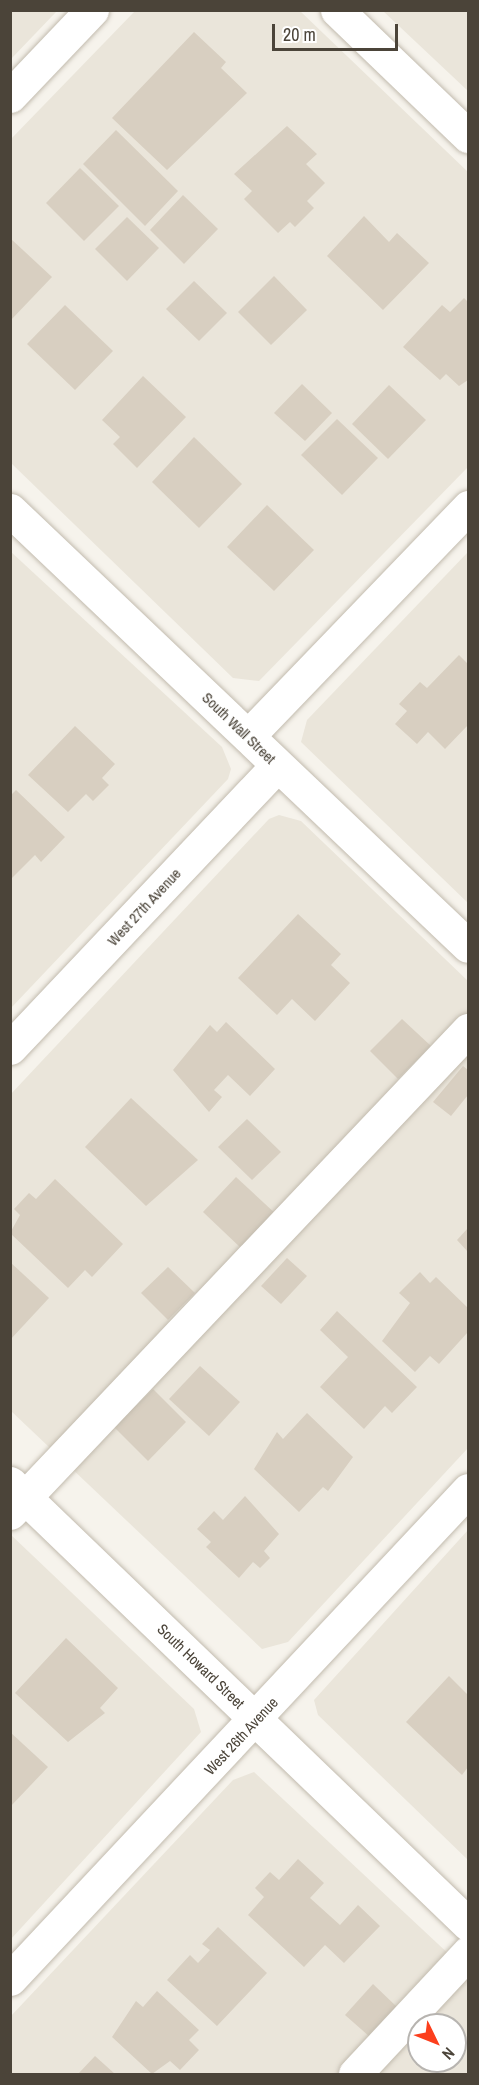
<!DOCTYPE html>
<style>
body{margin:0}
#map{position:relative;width:479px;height:2085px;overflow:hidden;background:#f6f3ec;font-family:"Archivo Narrow",sans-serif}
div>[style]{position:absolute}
.residential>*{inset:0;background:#eae5da}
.building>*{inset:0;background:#d8cfc1}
.roads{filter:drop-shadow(0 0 2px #c2bbae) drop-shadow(0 0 2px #c2bbae)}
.minor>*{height:33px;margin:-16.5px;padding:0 16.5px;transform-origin:16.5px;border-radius:16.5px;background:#fff}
span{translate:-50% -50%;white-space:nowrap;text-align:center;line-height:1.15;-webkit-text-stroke:5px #fff;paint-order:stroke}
.street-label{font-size:15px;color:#4b4439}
.frame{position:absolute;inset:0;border:12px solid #4b4439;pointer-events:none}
.north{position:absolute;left:407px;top:2013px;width:60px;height:60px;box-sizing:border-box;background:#fff;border:2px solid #b7b4b0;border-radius:50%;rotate:133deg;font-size:16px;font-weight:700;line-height:24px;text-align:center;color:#4b4439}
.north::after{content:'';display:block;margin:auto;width:21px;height:27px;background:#fc3f1d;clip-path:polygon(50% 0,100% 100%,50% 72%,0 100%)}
.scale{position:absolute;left:272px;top:24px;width:126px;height:27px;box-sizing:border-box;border:3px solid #4b4439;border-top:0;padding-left:8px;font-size:18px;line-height:21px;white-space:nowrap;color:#4b4439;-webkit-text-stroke:4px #fff;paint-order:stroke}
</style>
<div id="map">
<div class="residential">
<div style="clip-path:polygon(11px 10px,57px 11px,11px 59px,10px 11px)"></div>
<div style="clip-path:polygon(135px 11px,300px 11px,468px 172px,468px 467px,259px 681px,233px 678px,11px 463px,10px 140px)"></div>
<div style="clip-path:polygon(383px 11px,468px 11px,468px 91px)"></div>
<div style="clip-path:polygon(10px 551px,222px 747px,231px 769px,228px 779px,11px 1008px)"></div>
<div style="clip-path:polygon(468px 552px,468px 903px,301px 742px,307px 720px)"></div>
<div style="clip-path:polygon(279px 815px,301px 821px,468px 981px,468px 1448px,288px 1642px,262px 1649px,11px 1411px,10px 1095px,269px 819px)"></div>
<div style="clip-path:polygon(468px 1530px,468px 1860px,318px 1715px,314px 1700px)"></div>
<div style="clip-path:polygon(10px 1534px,194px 1709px,201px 1732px,11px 1939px)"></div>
<div style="clip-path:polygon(evenodd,254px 1772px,468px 1972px,468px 2074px,11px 2074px,10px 2017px,233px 1780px,254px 1772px,419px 2025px,455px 2025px,455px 2061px,419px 2061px,419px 2025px)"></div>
</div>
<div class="building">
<div style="clip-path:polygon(194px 32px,226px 62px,221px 68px,247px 93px,167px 170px,112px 118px)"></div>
<div style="clip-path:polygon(287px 126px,317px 154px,306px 164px,325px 183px,307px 201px,314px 208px,295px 227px,290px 222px,278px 233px,244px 199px,252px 191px,234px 174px)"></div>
<div style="clip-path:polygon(116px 130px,178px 191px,145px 226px,83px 164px)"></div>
<div style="clip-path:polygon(80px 168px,119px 206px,84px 241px,46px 203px)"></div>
<div style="clip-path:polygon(183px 195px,218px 229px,184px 264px,150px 230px)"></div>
<div style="clip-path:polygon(364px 216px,389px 242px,397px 233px,429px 263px,383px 310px,327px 256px)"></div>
<div style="clip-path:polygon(127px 217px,159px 248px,127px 281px,95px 249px)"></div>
<div style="clip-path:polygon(10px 238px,52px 277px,10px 321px)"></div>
<div style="clip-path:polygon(274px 276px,307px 310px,271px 345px,238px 312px)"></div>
<div style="clip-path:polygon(194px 281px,227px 313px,199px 341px,166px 309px)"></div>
<div style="clip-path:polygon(464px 298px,468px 302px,468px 380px,459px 386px,446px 374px,440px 380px,403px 347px,442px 305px,450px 312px)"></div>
<div style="clip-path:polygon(65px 305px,113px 351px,75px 390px,27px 344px)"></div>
<div style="clip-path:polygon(143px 376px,186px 417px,137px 468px,113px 444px,120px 437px,102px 420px)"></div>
<div style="clip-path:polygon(302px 384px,332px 413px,305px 441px,274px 413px)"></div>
<div style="clip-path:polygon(389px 385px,426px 420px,388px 459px,352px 424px)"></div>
<div style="clip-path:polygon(337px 419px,378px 458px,342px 495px,301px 455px)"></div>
<div style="clip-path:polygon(194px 437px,242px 484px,199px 528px,152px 482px)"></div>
<div style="clip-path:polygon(267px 505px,314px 550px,274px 591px,227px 547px)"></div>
<div style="clip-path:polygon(459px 655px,468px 664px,468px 725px,445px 749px,428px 732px,417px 744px,395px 724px,407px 711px,399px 704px,420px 682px,427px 688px)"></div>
<div style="clip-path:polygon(75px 726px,115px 764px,102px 778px,109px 785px,93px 801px,86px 794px,68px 812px,28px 775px)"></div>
<div style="clip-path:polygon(16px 790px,65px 837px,41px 862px,35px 855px,10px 880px,10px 796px)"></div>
<div style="clip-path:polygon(298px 914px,341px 954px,331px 965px,350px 983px,315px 1021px,292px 999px,277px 1015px,238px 978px)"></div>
<div style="clip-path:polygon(402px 1019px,431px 1046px,398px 1079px,370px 1051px)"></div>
<div style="clip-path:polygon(226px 1022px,275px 1069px,250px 1096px,228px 1075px,214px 1090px,222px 1097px,209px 1112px,173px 1070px,210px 1025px,217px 1032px)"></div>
<div style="clip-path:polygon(463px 1066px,468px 1070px,468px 1095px,451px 1116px,433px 1102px)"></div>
<div style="clip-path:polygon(131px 1098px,198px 1160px,146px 1206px,85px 1147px)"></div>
<div style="clip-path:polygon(247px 1119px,281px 1152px,252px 1180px,218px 1147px)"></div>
<div style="clip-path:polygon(236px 1177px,277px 1215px,243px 1250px,203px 1212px)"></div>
<div style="clip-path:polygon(55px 1179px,123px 1244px,92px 1277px,85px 1270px,68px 1288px,10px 1233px,20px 1215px,14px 1209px,29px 1193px,36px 1199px)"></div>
<div style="clip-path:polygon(468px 1228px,468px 1252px,457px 1240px)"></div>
<div style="clip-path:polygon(287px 1258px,307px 1276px,281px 1304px,261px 1286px)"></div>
<div style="clip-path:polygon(10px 1262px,49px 1298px,10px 1340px)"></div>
<div style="clip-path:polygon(168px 1267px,195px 1293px,168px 1320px,141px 1293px)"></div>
<div style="clip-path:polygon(420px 1272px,430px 1283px,436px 1277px,468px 1308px,468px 1332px,439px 1364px,430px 1356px,415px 1372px,382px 1341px,410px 1303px,399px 1293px)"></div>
<div style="clip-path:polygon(337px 1311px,417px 1387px,392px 1413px,385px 1406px,364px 1429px,320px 1387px,348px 1357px,320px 1330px)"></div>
<div style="clip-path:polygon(200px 1366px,240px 1402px,209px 1436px,169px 1399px)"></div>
<div style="clip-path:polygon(153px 1389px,186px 1422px,148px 1461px,114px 1427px)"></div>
<div style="clip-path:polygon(307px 1413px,353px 1457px,328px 1491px,323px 1487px,299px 1512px,254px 1469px,277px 1432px,283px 1439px)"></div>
<div style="clip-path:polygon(245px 1496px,279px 1534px,264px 1551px,270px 1558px,260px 1568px,253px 1562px,239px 1578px,206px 1547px,211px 1542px,197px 1529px,214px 1511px,223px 1520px)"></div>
<div style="clip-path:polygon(66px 1638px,118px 1688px,100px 1708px,105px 1713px,68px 1742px,15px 1693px)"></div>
<div style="clip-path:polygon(449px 1676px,468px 1695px,468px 1767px,462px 1775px,406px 1722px)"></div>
<div style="clip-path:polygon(10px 1732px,48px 1767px,10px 1807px)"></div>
<div style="clip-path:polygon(298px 1859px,324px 1883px,310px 1898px,340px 1925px,358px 1905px,380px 1926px,344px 1963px,325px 1945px,304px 1967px,248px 1915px,264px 1897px,255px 1888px,270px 1872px,279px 1880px)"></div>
<div style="clip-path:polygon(218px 1927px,267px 1973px,217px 2026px,167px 1980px,190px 1955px,198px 1963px,210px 1950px,202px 1944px)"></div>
<div style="clip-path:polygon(373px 1984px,397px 2007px,370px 2037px,345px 2015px)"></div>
<div style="clip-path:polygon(157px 1991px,199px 2030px,189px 2040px,199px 2050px,180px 2070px,170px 2061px,152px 2074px,112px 2037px,136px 2001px,143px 2007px)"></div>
<div style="clip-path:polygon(95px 2056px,115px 2074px,78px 2074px)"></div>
</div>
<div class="roads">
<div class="minor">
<div style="left:337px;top:10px;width:182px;rotate:43.9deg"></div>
<div style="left:10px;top:96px;width:119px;rotate:-46.4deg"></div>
<div style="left:10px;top:510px;width:632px;rotate:43.59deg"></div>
<div style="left:248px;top:736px;width:318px;rotate:-46.1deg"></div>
<div style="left:10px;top:1048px;width:388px;rotate:-46.6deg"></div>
<div style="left:10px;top:1483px;width:636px;rotate:43.92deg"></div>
<div style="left:10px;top:1513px;width:666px;rotate:-46.52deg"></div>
<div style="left:10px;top:1979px;width:670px;rotate:-46.87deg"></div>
<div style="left:355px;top:2074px;width:166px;rotate:-47deg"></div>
</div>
</div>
<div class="street-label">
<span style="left:239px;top:728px;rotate:44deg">South Wall Street</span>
<span style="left:144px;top:907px;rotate:-47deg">West 27th Avenue</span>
<span style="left:201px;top:1666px;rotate:44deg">South Howard Street</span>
<span style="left:241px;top:1736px;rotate:-47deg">West 26th Avenue</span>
</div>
<div class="frame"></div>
<div class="north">N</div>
<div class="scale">20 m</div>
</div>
